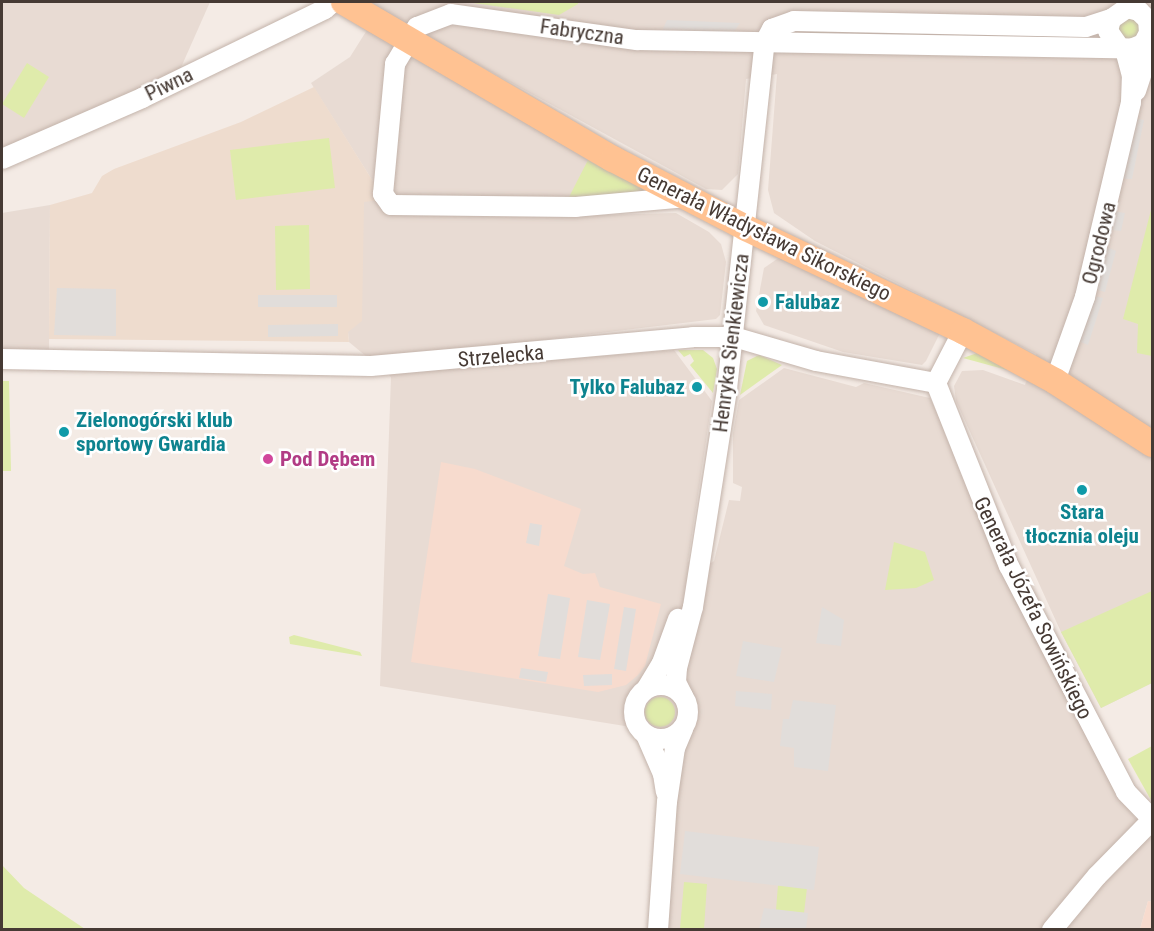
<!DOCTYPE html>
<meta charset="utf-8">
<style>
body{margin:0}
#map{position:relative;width:1154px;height:931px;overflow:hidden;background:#f4ebe5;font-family:"Roboto Condensed",sans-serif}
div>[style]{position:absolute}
.residential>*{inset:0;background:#e8dbd3}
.commercial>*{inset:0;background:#f7dbce}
.education>*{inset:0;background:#eedcce}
.green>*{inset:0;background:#dfebab}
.round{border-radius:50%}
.parking>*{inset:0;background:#e1ddda}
.roads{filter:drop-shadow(0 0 2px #c3b3aa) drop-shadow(0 0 2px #c3b3aa)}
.minor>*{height:20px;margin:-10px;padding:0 10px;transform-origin:10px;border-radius:10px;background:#fff}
.minor>.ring{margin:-10px;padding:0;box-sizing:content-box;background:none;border:20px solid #fff;border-radius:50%}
.major>*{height:26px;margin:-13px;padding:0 13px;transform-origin:13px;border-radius:13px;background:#ffc292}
.dots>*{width:16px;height:16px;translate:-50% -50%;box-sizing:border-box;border:3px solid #fff;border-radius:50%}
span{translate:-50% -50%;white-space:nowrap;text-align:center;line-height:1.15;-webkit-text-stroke:5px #fff;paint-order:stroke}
.street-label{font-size:21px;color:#463a34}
.culture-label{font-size:21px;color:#0d838f;font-weight:700}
.left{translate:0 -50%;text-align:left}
.right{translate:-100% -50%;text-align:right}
.hotel-label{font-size:21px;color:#b23c85;font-weight:700}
.frame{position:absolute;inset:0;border:3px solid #463a34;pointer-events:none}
</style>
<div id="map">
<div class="residential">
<div style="clip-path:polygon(2px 2px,210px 2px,175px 81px,2px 159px)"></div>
<div style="clip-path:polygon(363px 2px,1152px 2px,1152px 683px,1101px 708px,1061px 632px,956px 401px,954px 386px,962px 371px,983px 370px,1025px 385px,1036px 354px,815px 241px,774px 213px,768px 190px,777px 74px,746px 79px,738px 174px,722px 190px,706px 189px)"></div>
<div style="clip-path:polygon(367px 30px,590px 158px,563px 216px,676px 213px,709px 232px,721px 244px,726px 262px,720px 315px,716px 319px,517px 343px,518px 363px,674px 350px,712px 401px,688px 561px,697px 572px,714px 561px,729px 500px,740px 501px,742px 487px,733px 483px,733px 433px,739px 400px,784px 368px,856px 387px,864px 383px,930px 398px,1113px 786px,1136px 819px,1152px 831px,1152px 902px,1148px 901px,1140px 929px,658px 929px,667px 802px,651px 753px,637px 728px,380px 686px,391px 377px,349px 342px,348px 332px,364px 201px,379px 191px,311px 83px,350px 57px)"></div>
<div style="clip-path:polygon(50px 205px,49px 352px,2px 351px,2px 213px)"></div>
<div style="clip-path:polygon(780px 257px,940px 333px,926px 361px,922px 365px,843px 352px,764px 325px,756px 311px,764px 268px)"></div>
</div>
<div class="commercial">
<div style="clip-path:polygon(441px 462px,475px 469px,581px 509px,564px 566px,583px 574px,595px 573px,600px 587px,661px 604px,645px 666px,638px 675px,626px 685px,598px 692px,411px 662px)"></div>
<div style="clip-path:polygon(1148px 901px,1152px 902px,1152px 929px,1140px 929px)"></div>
</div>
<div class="education">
<div style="clip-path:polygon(314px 87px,379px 191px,380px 200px,364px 202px,362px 321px,348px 332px,349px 342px,49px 339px,50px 205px,92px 193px,102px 176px,114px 169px,241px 122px)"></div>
</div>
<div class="green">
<div style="clip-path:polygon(466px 2px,578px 2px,578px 4px,559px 15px)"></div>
<div class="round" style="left:1118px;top:18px;width:22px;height:22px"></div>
<div style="clip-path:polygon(27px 63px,49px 77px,24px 118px,2px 104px)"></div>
<div style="clip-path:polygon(329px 138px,335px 188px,236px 200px,230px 150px)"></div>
<div style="clip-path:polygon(588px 160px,646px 189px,647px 194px,569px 197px)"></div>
<div style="clip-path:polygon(1152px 206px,1152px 356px,1137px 353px,1138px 324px,1123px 319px)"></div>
<div style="clip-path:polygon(309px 225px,310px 289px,276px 290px,275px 226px)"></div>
<div style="clip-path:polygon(678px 350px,703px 350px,713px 358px,717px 369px,713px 393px,690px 365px,694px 361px,690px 354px,684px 357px)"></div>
<div style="clip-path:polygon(980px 352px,1008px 366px,1007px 370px,963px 358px)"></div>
<div style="clip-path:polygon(759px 355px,782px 365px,740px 395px,747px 361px)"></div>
<div style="clip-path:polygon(2px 381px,9px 381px,11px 471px,2px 471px)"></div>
<div style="clip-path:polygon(894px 542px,925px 552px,934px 580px,916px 588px,885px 590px)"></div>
<div style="clip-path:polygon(1152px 591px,1152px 683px,1101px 708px,1061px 632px)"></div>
<div style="clip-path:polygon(294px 635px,360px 652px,362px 656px,290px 644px,289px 637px)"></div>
<div class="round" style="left:645px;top:697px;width:30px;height:30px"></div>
<div style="clip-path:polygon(1152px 746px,1152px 802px,1128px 759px)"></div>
<div style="clip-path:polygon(2px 865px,24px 888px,85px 929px,2px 929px)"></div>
<div style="clip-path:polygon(684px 882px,707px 884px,704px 929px,680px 929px)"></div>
<div style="clip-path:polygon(778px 885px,807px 888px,804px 913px,776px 910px)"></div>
</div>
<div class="parking">
<div style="clip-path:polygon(667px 20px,740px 23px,731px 36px,661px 33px)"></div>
<div style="clip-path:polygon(1128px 117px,1144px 120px,1132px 179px,1115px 178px,1108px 210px,1125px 213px,1121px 231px,1103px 229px,1100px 244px,1116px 251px,1105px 292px,1088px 287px,1086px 294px,1103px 298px,1088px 345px,1073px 339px)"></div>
<div style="clip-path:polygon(57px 288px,116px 289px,116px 336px,54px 335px)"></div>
<div style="clip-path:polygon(258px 295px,337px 295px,337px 307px,258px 307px)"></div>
<div style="clip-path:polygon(338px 324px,338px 336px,268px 337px,268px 325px)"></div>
<div style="clip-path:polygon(530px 523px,542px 525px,539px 546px,526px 543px)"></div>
<div style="clip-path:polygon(548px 594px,570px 598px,560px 659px,538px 656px)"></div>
<div style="clip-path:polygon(587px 600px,610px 604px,600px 660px,578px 657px)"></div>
<div style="clip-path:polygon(624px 607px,636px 609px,626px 671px,614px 669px)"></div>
<div style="clip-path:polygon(822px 607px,844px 620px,841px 646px,816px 643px)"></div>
<div style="clip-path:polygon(743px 641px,782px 648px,774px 682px,736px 676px)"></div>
<div style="clip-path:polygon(521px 668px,548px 672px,546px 682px,519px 678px)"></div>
<div style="clip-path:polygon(612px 674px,612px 685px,584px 686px,583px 675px)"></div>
<div style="clip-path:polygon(736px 691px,772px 694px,771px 710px,735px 706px)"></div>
<div style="clip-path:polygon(793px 700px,836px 705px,828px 771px,794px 767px,794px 748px,780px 746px,783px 719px,789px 719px)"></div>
<div style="clip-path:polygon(685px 831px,819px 847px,814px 890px,680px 874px)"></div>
<div style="clip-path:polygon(764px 908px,808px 913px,806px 929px,759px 929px)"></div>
</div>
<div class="roads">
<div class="minor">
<div style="left:1136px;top:91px;width:33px;rotate:-72deg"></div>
<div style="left:1146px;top:60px;width:21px;rotate:-87deg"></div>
<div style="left:1147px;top:39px;width:5px;rotate:-22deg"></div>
<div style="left:2px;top:159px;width:153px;rotate:-23.5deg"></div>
<div style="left:142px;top:98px;width:203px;rotate:-25.9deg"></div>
<div style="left:325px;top:9px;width:11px;rotate:-41deg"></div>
<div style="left:687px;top:197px;width:111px;rotate:174.9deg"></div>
<div style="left:576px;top:207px;width:185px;rotate:-179.4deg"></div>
<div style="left:391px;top:205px;width:14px;rotate:-126deg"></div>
<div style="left:383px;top:194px;width:131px;rotate:-84.7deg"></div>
<div style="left:395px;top:64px;width:43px;rotate:-59.3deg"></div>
<div style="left:417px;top:27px;width:36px;rotate:-21deg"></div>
<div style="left:451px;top:14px;width:188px;rotate:8deg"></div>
<div style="left:637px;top:40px;width:494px;rotate:1deg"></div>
<div style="left:1131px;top:49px;width:13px;rotate:-23deg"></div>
<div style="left:1143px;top:44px;width:13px;rotate:-61deg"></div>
<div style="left:1149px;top:33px;width:13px;rotate:-94deg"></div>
<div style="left:1148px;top:20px;width:13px;rotate:-135deg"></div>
<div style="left:1139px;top:11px;width:12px;rotate:-166deg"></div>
<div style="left:1127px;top:8px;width:19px;rotate:145deg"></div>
<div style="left:1111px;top:19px;width:12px;rotate:104deg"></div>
<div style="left:1108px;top:31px;width:19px;rotate:55deg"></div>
<div style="left:2px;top:359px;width:369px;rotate:1.1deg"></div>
<div style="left:371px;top:366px;width:323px;rotate:-5.1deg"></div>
<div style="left:693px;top:337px;width:41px"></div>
<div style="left:734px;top:337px;width:85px;rotate:16.3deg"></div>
<div style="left:816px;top:361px;width:122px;rotate:10.4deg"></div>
<div style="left:936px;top:383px;width:59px;rotate:-62.6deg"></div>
<div style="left:1055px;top:381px;width:89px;rotate:-70.3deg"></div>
<div style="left:1085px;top:297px;width:200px;rotate:-76.7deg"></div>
<div style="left:1131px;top:102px;width:26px;rotate:-88deg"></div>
<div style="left:1132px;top:76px;width:28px;rotate:-105deg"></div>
<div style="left:936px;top:383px;width:197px;rotate:68.3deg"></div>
<div style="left:1009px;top:566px;width:254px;rotate:62.6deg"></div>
<div style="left:1126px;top:792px;width:37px;rotate:46deg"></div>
<div class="ring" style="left:634px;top:685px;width:34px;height:34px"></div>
<div style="left:647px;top:688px;width:29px;rotate:-59deg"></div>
<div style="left:662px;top:663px;width:47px;rotate:-70deg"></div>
<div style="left:683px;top:696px;width:16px;rotate:-117deg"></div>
<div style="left:676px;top:682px;width:14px;rotate:-86deg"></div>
<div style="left:677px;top:668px;width:63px;rotate:-75.3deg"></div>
<div style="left:693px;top:607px;width:221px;rotate:-81.1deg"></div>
<div style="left:727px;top:389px;width:349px;rotate:-83.8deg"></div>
<div style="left:765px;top:42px;width:15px;rotate:-62deg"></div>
<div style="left:772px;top:29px;width:23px;rotate:-20deg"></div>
<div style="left:794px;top:21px;width:292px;rotate:1.2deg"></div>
<div style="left:1086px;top:27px;width:26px;rotate:-18deg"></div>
<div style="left:646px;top:735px;width:43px;rotate:66.4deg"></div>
<div style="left:663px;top:774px;width:18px;rotate:81deg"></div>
<div style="left:658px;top:930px;width:128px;rotate:-86deg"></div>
<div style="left:667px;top:802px;width:55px;rotate:-81.6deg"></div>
<div style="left:675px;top:748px;width:21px;rotate:-67deg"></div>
<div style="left:1052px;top:930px;width:70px;rotate:-50.2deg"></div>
<div style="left:1097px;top:876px;width:78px;rotate:-45.5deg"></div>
</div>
<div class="major">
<div style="left:344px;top:2px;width:311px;rotate:30.3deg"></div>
<div style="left:613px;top:159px;width:150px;rotate:27.4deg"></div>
<div style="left:746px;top:228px;width:240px;rotate:25.4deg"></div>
<div style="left:963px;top:331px;width:105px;rotate:28.5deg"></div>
<div style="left:1055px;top:381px;width:116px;rotate:33deg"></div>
</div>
</div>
<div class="dots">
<div style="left:763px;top:302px;background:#0f9aa8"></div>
<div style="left:697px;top:387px;background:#0f9aa8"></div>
<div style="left:64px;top:432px;background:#0f9aa8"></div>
<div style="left:268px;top:459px;background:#d1479c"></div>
<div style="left:1082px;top:490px;background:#0f9aa8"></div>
</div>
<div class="street-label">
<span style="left:582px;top:32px;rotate:8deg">Fabryczna</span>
<span style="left:169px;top:84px;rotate:-26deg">Piwna</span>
<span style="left:764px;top:234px;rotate:26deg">Generała Władysława Sikorskiego</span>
<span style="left:1099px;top:243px;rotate:-76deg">Ogrodowa</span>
<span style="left:731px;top:343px;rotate:-83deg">Henryka Sienkiewicza</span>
<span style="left:501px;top:356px;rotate:-5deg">Strzelecka</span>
<span style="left:1033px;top:608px;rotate:64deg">Generała Józefa Sowińskiego</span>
</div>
<div class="culture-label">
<span class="left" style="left:775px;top:302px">Falubaz</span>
<span class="right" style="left:685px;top:387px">Tylko Falubaz</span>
<span class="left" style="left:76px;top:432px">Zielonogórski klub<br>sportowy Gwardia</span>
<span style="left:1082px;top:524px">Stara<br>tłocznia oleju</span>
</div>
<div class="hotel-label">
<span class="left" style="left:280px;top:459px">Pod Dębem</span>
</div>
<div class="frame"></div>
</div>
